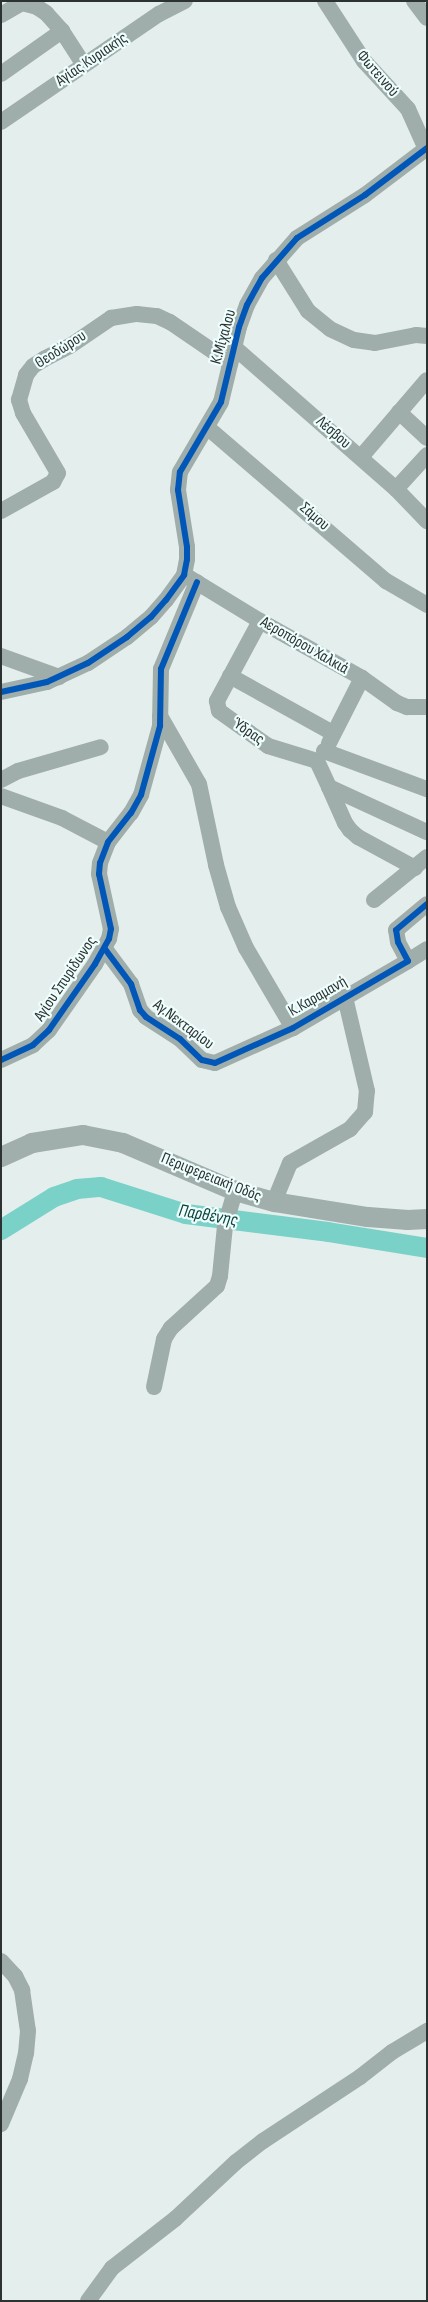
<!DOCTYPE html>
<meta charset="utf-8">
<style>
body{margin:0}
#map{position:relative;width:428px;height:2302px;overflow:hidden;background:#e4eeec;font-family:"Sofia Sans Condensed",sans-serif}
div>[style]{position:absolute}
.river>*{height:20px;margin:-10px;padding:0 10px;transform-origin:10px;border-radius:10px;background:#7ad1c8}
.minor>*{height:16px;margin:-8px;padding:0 8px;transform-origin:8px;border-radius:8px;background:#9fadab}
.major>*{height:20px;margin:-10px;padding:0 10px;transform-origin:10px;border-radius:10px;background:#a0aeac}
.cycleway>*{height:6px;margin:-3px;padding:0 3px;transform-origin:3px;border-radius:3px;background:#0057b8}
span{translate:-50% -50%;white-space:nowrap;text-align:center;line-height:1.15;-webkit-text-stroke:4.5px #eefefc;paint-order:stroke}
.street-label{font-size:16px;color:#2c3232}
.water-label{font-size:18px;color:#0d433e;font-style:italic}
.frame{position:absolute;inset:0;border:2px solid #2c3232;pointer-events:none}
</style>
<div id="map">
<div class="river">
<div style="left:1px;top:1230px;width:62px;rotate:-31.9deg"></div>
<div style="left:54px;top:1197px;width:24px;rotate:-19deg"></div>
<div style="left:77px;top:1189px;width:24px;rotate:-5deg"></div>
<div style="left:101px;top:1187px;width:89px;rotate:17.6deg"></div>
<div style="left:186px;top:1214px;width:143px;rotate:7.2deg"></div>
<div style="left:328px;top:1232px;width:100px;rotate:9.2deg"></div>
</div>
<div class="minor">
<div style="left:325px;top:1px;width:72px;rotate:57deg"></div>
<div style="left:364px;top:61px;width:65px;rotate:47.5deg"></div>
<div style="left:408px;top:109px;width:44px;rotate:65.8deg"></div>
<div style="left:414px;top:1px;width:21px;rotate:53deg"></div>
<div style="left:1px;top:15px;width:24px;rotate:-30deg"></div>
<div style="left:22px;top:3px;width:16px;rotate:15deg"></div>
<div style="left:37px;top:7px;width:11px;rotate:34deg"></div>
<div style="left:46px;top:13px;width:24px;rotate:48deg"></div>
<div style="left:62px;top:31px;width:40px;rotate:57.1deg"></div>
<div style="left:1px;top:74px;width:75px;rotate:-35.2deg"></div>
<div style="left:1px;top:122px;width:191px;rotate:-34.4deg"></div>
<div style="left:159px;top:14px;width:29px;rotate:-27deg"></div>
<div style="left:276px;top:260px;width:60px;rotate:57.9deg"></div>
<div style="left:308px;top:311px;width:28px;rotate:39deg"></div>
<div style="left:330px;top:329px;width:26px;rotate:25deg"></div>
<div style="left:354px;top:340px;width:21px;rotate:8deg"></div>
<div style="left:375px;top:343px;width:42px;rotate:-11deg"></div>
<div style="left:416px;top:335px;width:11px;rotate:5deg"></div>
<div style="left:235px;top:348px;width:214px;rotate:41.2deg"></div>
<div style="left:396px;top:489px;width:45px;rotate:45.9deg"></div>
<div style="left:399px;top:412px;width:38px;rotate:43deg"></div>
<div style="left:208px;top:428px;width:235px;rotate:40.7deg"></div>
<div style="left:386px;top:581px;width:48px;rotate:30.3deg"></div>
<div style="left:361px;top:457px;width:101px;rotate:-49.4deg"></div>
<div style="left:396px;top:489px;width:46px;rotate:-47.6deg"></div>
<div style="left:1px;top:511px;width:60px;rotate:-29.1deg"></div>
<div style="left:53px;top:482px;width:10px;rotate:-61deg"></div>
<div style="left:58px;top:473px;width:69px;rotate:-120.3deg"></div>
<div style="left:23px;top:413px;width:14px;rotate:-107deg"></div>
<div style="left:19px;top:400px;width:26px;rotate:-74deg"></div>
<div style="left:26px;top:375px;width:11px;rotate:-52deg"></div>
<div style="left:33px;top:366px;width:13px;rotate:-32deg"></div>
<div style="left:44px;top:359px;width:29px;rotate:-27deg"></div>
<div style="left:70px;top:346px;width:50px;rotate:-34.3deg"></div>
<div style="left:111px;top:318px;width:26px;rotate:-9deg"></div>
<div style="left:137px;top:314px;width:20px;rotate:6deg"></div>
<div style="left:157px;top:316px;width:14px;rotate:25deg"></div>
<div style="left:170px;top:322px;width:73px;rotate:34.3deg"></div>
<div style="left:188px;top:577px;width:84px;rotate:31.4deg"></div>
<div style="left:260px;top:621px;width:117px;rotate:29.2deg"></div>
<div style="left:362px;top:678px;width:43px;rotate:35.5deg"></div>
<div style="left:397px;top:703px;width:11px;rotate:22deg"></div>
<div style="left:407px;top:707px;width:20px"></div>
<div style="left:260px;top:621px;width:91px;rotate:118.3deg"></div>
<div style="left:217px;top:701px;width:10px;rotate:79deg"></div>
<div style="left:219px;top:711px;width:60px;rotate:35.5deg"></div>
<div style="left:268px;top:746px;width:51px;rotate:17deg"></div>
<div style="left:317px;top:761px;width:29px;rotate:65deg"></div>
<div style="left:329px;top:787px;width:108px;rotate:24.7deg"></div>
<div style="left:1px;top:656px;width:62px;rotate:19.9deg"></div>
<div style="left:230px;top:676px;width:118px;rotate:29deg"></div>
<div style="left:1px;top:692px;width:47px;rotate:-12.3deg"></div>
<div style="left:47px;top:682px;width:45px;rotate:-24.9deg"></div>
<div style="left:88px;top:663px;width:47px;rotate:-33.7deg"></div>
<div style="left:127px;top:637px;width:31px;rotate:-40deg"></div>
<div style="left:151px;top:617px;width:23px;rotate:-49deg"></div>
<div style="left:166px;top:600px;width:31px;rotate:-54deg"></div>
<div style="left:184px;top:575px;width:16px;rotate:-79deg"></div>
<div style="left:187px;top:559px;width:12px;rotate:-90deg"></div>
<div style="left:187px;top:547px;width:58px;rotate:-99deg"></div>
<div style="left:178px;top:490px;width:18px;rotate:-84deg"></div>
<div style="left:180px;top:472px;width:81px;rotate:-59.6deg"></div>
<div style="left:221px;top:402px;width:77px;rotate:-76.5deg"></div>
<div style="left:239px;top:327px;width:23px;rotate:-70deg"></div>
<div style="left:247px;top:305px;width:31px;rotate:-61deg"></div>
<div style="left:262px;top:278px;width:53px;rotate:-48.8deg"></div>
<div style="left:297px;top:238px;width:80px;rotate:-32.3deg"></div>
<div style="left:365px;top:195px;width:78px;rotate:-37.2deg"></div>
<div style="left:160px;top:716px;width:78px;rotate:60.2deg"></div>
<div style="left:199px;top:784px;width:83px;rotate:78.1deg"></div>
<div style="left:216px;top:865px;width:44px;rotate:74.1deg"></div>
<div style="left:228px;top:907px;width:45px;rotate:66.3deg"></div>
<div style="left:246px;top:948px;width:93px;rotate:59.6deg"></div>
<div style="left:329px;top:743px;width:73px;rotate:-63.1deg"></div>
<div style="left:324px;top:751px;width:110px;rotate:20.3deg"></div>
<div style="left:1px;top:780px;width:19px;rotate:-28deg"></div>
<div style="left:18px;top:771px;width:86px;rotate:-16.1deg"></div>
<div style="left:329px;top:787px;width:39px;rotate:66deg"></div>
<div style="left:345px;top:823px;width:9px;rotate:54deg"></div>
<div style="left:350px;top:830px;width:11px;rotate:41deg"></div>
<div style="left:358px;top:837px;width:65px;rotate:28.5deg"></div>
<div style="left:1px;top:796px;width:65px;rotate:19.8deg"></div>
<div style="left:62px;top:818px;width:52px;rotate:27.6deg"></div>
<div style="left:374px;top:900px;width:68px;rotate:-39.1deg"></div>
<div style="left:105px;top:949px;width:44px;rotate:53.4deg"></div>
<div style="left:131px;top:984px;width:28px;rotate:71deg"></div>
<div style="left:140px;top:1010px;width:9px;rotate:49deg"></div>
<div style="left:146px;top:1017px;width:40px;rotate:32.9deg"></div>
<div style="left:180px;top:1039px;width:30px;rotate:44deg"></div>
<div style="left:202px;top:1060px;width:13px;rotate:13deg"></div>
<div style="left:215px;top:1063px;width:85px;rotate:-24.2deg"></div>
<div style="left:293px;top:1028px;width:133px;rotate:-30.2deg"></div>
<div style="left:408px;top:961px;width:21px;rotate:-118deg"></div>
<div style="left:398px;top:942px;width:12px;rotate:-99deg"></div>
<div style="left:396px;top:930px;width:40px;rotate:-40deg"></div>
<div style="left:408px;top:961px;width:22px;rotate:-32deg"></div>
<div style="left:1px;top:1060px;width:35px;rotate:-25deg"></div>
<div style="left:33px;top:1045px;width:22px;rotate:-43deg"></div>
<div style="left:49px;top:1030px;width:80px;rotate:-55.1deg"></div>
<div style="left:95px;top:964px;width:29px;rotate:-61deg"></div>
<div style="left:109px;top:939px;width:10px;rotate:-79deg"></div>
<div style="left:111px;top:929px;width:56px;rotate:-102.3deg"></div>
<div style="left:99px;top:874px;width:11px;rotate:-85deg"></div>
<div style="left:100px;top:863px;width:22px;rotate:-69deg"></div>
<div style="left:108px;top:842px;width:37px;rotate:-52deg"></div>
<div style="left:131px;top:813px;width:21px;rotate:-61deg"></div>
<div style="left:141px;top:795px;width:72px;rotate:-74.6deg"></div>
<div style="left:160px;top:726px;width:57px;rotate:-89deg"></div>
<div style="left:161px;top:669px;width:94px;rotate:-67.5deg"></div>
<div style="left:274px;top:1202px;width:42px;rotate:-67.7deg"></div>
<div style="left:290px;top:1163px;width:69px;rotate:-29.5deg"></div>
<div style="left:350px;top:1129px;width:23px;rotate:-49deg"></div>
<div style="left:365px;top:1112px;width:21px;rotate:-85deg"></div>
<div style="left:367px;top:1091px;width:97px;rotate:-103.2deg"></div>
<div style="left:154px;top:1387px;width:49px;rotate:-78.2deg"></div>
<div style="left:164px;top:1339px;width:13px;rotate:-58deg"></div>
<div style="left:171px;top:1328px;width:62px;rotate:-42.4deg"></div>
<div style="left:217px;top:1286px;width:10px;rotate:-73deg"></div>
<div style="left:220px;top:1276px;width:50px;rotate:-84.3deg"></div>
<div style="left:225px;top:1226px;width:36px;rotate:-74deg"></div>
<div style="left:1px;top:1961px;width:21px;rotate:47deg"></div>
<div style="left:15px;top:1976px;width:16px;rotate:63deg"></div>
<div style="left:22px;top:1990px;width:41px;rotate:81.7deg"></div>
<div style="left:28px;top:2031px;width:22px;rotate:95deg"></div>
<div style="left:26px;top:2053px;width:27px;rotate:103deg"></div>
<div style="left:20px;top:2079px;width:49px;rotate:112.9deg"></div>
<div style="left:88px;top:2301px;width:41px;rotate:-54deg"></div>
<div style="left:112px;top:2268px;width:80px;rotate:-37.9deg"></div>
<div style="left:175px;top:2219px;width:83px;rotate:-43.1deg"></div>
<div style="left:236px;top:2162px;width:34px;rotate:-38deg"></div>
<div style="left:263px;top:2141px;width:116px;rotate:-33.4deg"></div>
<div style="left:360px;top:2077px;width:41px;rotate:-38deg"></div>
<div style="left:392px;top:2052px;width:41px;rotate:-31deg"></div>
</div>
<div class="major">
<div style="left:1px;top:1157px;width:34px;rotate:-24deg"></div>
<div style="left:32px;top:1143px;width:52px;rotate:-8.9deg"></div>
<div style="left:83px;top:1135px;width:41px;rotate:11.3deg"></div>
<div style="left:123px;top:1143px;width:122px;rotate:23.2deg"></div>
<div style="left:235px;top:1191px;width:41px;rotate:15.8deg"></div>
<div style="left:274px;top:1202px;width:95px;rotate:9.1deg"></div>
<div style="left:368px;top:1217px;width:40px;rotate:4.3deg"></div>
<div style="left:408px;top:1220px;width:19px;rotate:-3deg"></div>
</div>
<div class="cycleway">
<div style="left:1px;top:692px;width:47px;rotate:-12.3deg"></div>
<div style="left:47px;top:682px;width:45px;rotate:-24.9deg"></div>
<div style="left:88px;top:663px;width:47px;rotate:-33.7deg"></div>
<div style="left:127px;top:637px;width:31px;rotate:-40deg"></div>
<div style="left:151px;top:617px;width:23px;rotate:-49deg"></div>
<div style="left:166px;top:600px;width:31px;rotate:-54deg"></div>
<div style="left:184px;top:575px;width:16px;rotate:-79deg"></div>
<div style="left:187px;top:559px;width:12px;rotate:-90deg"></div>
<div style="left:187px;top:547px;width:58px;rotate:-99deg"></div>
<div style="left:178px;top:490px;width:18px;rotate:-84deg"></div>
<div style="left:180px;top:472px;width:81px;rotate:-59.6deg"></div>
<div style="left:221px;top:402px;width:77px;rotate:-76.5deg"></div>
<div style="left:239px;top:327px;width:23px;rotate:-70deg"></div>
<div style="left:247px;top:305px;width:31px;rotate:-61deg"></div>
<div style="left:262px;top:278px;width:53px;rotate:-48.8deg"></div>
<div style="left:297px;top:238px;width:80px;rotate:-32.3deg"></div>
<div style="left:365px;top:195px;width:78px;rotate:-37.2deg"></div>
<div style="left:105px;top:949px;width:44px;rotate:53.4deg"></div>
<div style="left:131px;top:984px;width:28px;rotate:71deg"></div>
<div style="left:140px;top:1010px;width:9px;rotate:49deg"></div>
<div style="left:146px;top:1017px;width:40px;rotate:32.9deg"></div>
<div style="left:180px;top:1039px;width:30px;rotate:44deg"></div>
<div style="left:202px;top:1060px;width:13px;rotate:13deg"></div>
<div style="left:215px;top:1063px;width:85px;rotate:-24.2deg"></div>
<div style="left:293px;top:1028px;width:133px;rotate:-30.2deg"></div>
<div style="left:408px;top:961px;width:21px;rotate:-118deg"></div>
<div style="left:398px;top:942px;width:12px;rotate:-99deg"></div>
<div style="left:396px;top:930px;width:40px;rotate:-40deg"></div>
<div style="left:1px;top:1060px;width:35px;rotate:-25deg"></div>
<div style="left:33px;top:1045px;width:22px;rotate:-43deg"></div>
<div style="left:49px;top:1030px;width:80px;rotate:-55.1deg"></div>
<div style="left:95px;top:964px;width:29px;rotate:-61deg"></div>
<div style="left:109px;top:939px;width:10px;rotate:-79deg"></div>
<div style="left:111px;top:929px;width:56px;rotate:-102.3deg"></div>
<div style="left:99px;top:874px;width:11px;rotate:-85deg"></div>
<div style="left:100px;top:863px;width:22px;rotate:-69deg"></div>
<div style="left:108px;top:842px;width:37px;rotate:-52deg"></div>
<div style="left:131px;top:813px;width:21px;rotate:-61deg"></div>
<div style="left:141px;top:795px;width:72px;rotate:-74.6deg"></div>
<div style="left:160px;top:726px;width:57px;rotate:-89deg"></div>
<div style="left:161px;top:669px;width:94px;rotate:-67.5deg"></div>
</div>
<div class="street-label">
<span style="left:92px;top:60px;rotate:-34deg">Αγίας Κυριακής</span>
<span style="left:377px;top:74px;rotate:49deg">Φωτεινού</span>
<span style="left:224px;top:337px;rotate:-74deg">Κ.Μίχαλου</span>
<span style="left:61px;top:350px;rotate:-32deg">Θεοδώρου</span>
<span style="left:333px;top:433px;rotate:41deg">Λέσβου</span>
<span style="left:314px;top:517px;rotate:41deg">Σάμου</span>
<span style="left:304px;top:646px;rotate:30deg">Αεροπόρου Χαλκιά</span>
<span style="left:248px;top:732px;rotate:34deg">Ύδρας</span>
<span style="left:66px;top:979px;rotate:-56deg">Αγίου Σπυρίδωνος</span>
<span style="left:318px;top:997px;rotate:-30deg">Κ.Καραμανή</span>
<span style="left:183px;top:1025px;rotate:37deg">Αγ.Νεκταρίου</span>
<span style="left:211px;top:1178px;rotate:22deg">Περιφερειακή Οδός</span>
</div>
<div class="water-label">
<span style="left:208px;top:1216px;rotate:10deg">Παρθένης</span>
</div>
<div class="frame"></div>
</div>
